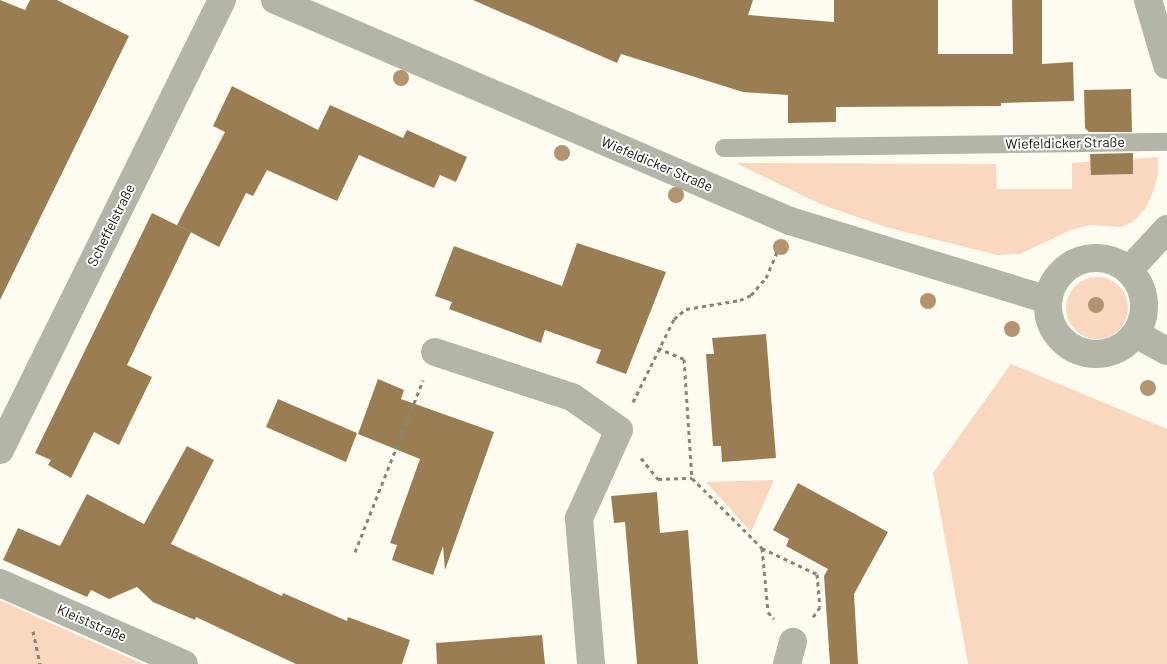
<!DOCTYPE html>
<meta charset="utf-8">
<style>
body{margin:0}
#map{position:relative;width:1167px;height:664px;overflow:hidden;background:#fefcf1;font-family:Barlow,sans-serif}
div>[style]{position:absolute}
.green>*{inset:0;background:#fad7bf}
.round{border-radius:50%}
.building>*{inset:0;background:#9b7d53}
.path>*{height:3px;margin-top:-1.5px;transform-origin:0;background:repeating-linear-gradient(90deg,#87847a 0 4px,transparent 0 8px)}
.lane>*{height:18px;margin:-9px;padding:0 9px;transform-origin:9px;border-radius:9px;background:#b3b5a9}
.street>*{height:28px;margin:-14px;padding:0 14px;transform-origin:14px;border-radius:14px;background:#b3b5a9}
.street>.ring{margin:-14px;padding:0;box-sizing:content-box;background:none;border:28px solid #b3b5a9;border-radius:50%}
.trees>*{width:16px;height:16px;margin:-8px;border-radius:50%;background:#b39370}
span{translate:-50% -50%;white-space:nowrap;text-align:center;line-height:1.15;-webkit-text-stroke:4px #fff;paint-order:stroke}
.street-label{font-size:14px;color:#141108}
</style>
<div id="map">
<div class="green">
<div style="clip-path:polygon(1158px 157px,1158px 174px,1154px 189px,1146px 208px,1133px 222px,1121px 227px,1091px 225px,1071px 230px,1020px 254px,997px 255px,889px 228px,820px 204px,736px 163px,996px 164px,997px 189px,1072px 189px,1072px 163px)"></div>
<div class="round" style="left:1066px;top:277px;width:62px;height:62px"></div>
<div style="clip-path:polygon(1011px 364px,1167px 429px,1167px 664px,968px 664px,933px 473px)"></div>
<div style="clip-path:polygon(774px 480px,751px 532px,706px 482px)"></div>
<div style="clip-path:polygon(0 600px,37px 617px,143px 664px,0 664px)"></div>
</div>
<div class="building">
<div style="clip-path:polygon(0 0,25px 10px,30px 0,57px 0,129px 36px,0 300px)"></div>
<div style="clip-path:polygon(473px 0,753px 0,748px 15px,834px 22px,834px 0,938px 0,938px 54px,1013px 54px,1012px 0,1042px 0,1042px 64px,1073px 62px,1074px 101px,1001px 103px,1001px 106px,836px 107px,836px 122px,788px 123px,788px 95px,743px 92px,621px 54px,617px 63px)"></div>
<div style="clip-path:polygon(232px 86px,318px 130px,330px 105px,403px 138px,407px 130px,467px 157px,456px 182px,440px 175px,434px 188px,359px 155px,337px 201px,267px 170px,253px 196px,246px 193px,219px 247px,177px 225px,225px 132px,213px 126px)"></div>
<div style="clip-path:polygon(1131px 89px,1132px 132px,1089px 132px,1085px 128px,1084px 90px)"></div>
<div style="clip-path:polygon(1133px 153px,1133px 174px,1091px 175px,1090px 154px)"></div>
<div style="clip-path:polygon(152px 213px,191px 232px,127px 365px,152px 377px,119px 445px,94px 432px,71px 478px,48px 465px,51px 460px,35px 453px)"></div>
<div style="clip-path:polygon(577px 243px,666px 272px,626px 374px,596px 363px,601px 350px,545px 330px,541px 343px,449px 309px,452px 302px,435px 296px,454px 246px,562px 286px)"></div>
<div style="clip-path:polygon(766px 334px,776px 458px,722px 462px,721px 446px,713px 446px,706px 354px,714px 354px,712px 338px)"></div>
<div style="clip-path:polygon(378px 379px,404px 390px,401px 399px,494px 432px,445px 570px,443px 546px,433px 575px,392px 560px,397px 545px,390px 543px,420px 459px,358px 434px)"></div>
<div style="clip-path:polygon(278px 399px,357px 433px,346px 462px,266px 427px)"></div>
<div style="clip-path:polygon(187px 446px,214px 460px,171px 544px,282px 596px,283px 593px,347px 621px,348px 617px,410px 640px,402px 664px,296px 664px,196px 617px,195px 620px,153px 602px,137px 587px,109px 599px,91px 590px,87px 597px,3px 560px,18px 528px,60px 546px,87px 494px,144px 524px)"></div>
<div style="clip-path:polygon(798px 483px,888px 532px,854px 594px,858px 664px,830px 664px,824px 576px,828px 569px,786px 546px,789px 539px,773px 530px)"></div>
<div style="clip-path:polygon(657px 492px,660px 533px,688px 530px,698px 664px,637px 664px,625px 522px,614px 523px,611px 496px)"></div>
<div style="clip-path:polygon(542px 635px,545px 664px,437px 664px,436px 643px)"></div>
</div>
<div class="path">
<div style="left:658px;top:348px;width:28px;rotate:23deg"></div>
<div style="left:684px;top:359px;width:119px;rotate:86.2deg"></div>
<div style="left:633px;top:402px;width:93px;rotate:-63.7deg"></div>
<div style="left:674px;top:319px;width:16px;rotate:-40deg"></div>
<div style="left:686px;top:309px;width:55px;rotate:-9.5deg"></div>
<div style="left:740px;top:300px;width:12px;rotate:-24deg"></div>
<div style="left:751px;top:295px;width:23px;rotate:-49deg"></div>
<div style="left:766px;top:278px;width:30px;rotate:-67deg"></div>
<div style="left:641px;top:458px;width:27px;rotate:51deg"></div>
<div style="left:658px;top:479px;width:34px;rotate:-2deg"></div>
<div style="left:692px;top:478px;width:99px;rotate:45deg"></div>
<div style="left:762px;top:548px;width:64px;rotate:84.6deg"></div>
<div style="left:768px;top:612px;width:9px;rotate:49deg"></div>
<div style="left:762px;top:548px;width:61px;rotate:25.3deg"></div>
<div style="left:817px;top:574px;width:33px;rotate:85deg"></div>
<div style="left:820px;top:607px;width:12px;rotate:125deg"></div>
<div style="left:355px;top:552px;width:185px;rotate:-68.4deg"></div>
<div style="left:33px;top:631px;width:34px;rotate:78deg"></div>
</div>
<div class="lane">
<div style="left:724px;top:148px;width:443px;rotate:-0.8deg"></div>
</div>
<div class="street">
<div style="left:275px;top:0;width:560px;rotate:23.23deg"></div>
<div style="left:790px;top:221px;width:270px;rotate:17deg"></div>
<div style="left:1148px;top:0;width:68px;rotate:73.7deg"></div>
<div class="ring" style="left:1048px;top:258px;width:68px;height:68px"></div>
<div style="left:1129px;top:270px;width:56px;rotate:-47.2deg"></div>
<div style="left:1136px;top:334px;width:35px;rotate:29deg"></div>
<div style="left:435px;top:352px;width:144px;rotate:18.2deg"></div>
<div style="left:572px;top:397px;width:57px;rotate:35.1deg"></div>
<div style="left:619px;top:430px;width:97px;rotate:114.4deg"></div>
<div style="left:579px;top:518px;width:146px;rotate:85.3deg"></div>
<div style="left:0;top:450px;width:502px;rotate:-63.74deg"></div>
<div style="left:0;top:583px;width:201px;rotate:23.8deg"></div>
<div style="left:787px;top:664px;width:23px;rotate:-75deg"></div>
</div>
<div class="trees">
<div style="left:401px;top:78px"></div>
<div style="left:562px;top:153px"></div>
<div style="left:676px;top:195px"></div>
<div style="left:781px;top:247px"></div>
<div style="left:928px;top:301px"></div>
<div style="left:1096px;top:305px"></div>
<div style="left:1012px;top:329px"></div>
<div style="left:1148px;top:388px"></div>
</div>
<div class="street-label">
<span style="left:1065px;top:143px;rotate:-1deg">Wiefeldicker Straße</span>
<span style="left:657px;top:164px;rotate:23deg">Wiefeldicker Straße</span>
<span style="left:111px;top:225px;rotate:-64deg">Scheffelstraße</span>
<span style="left:92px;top:623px;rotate:23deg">Kleiststraße</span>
</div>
</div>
